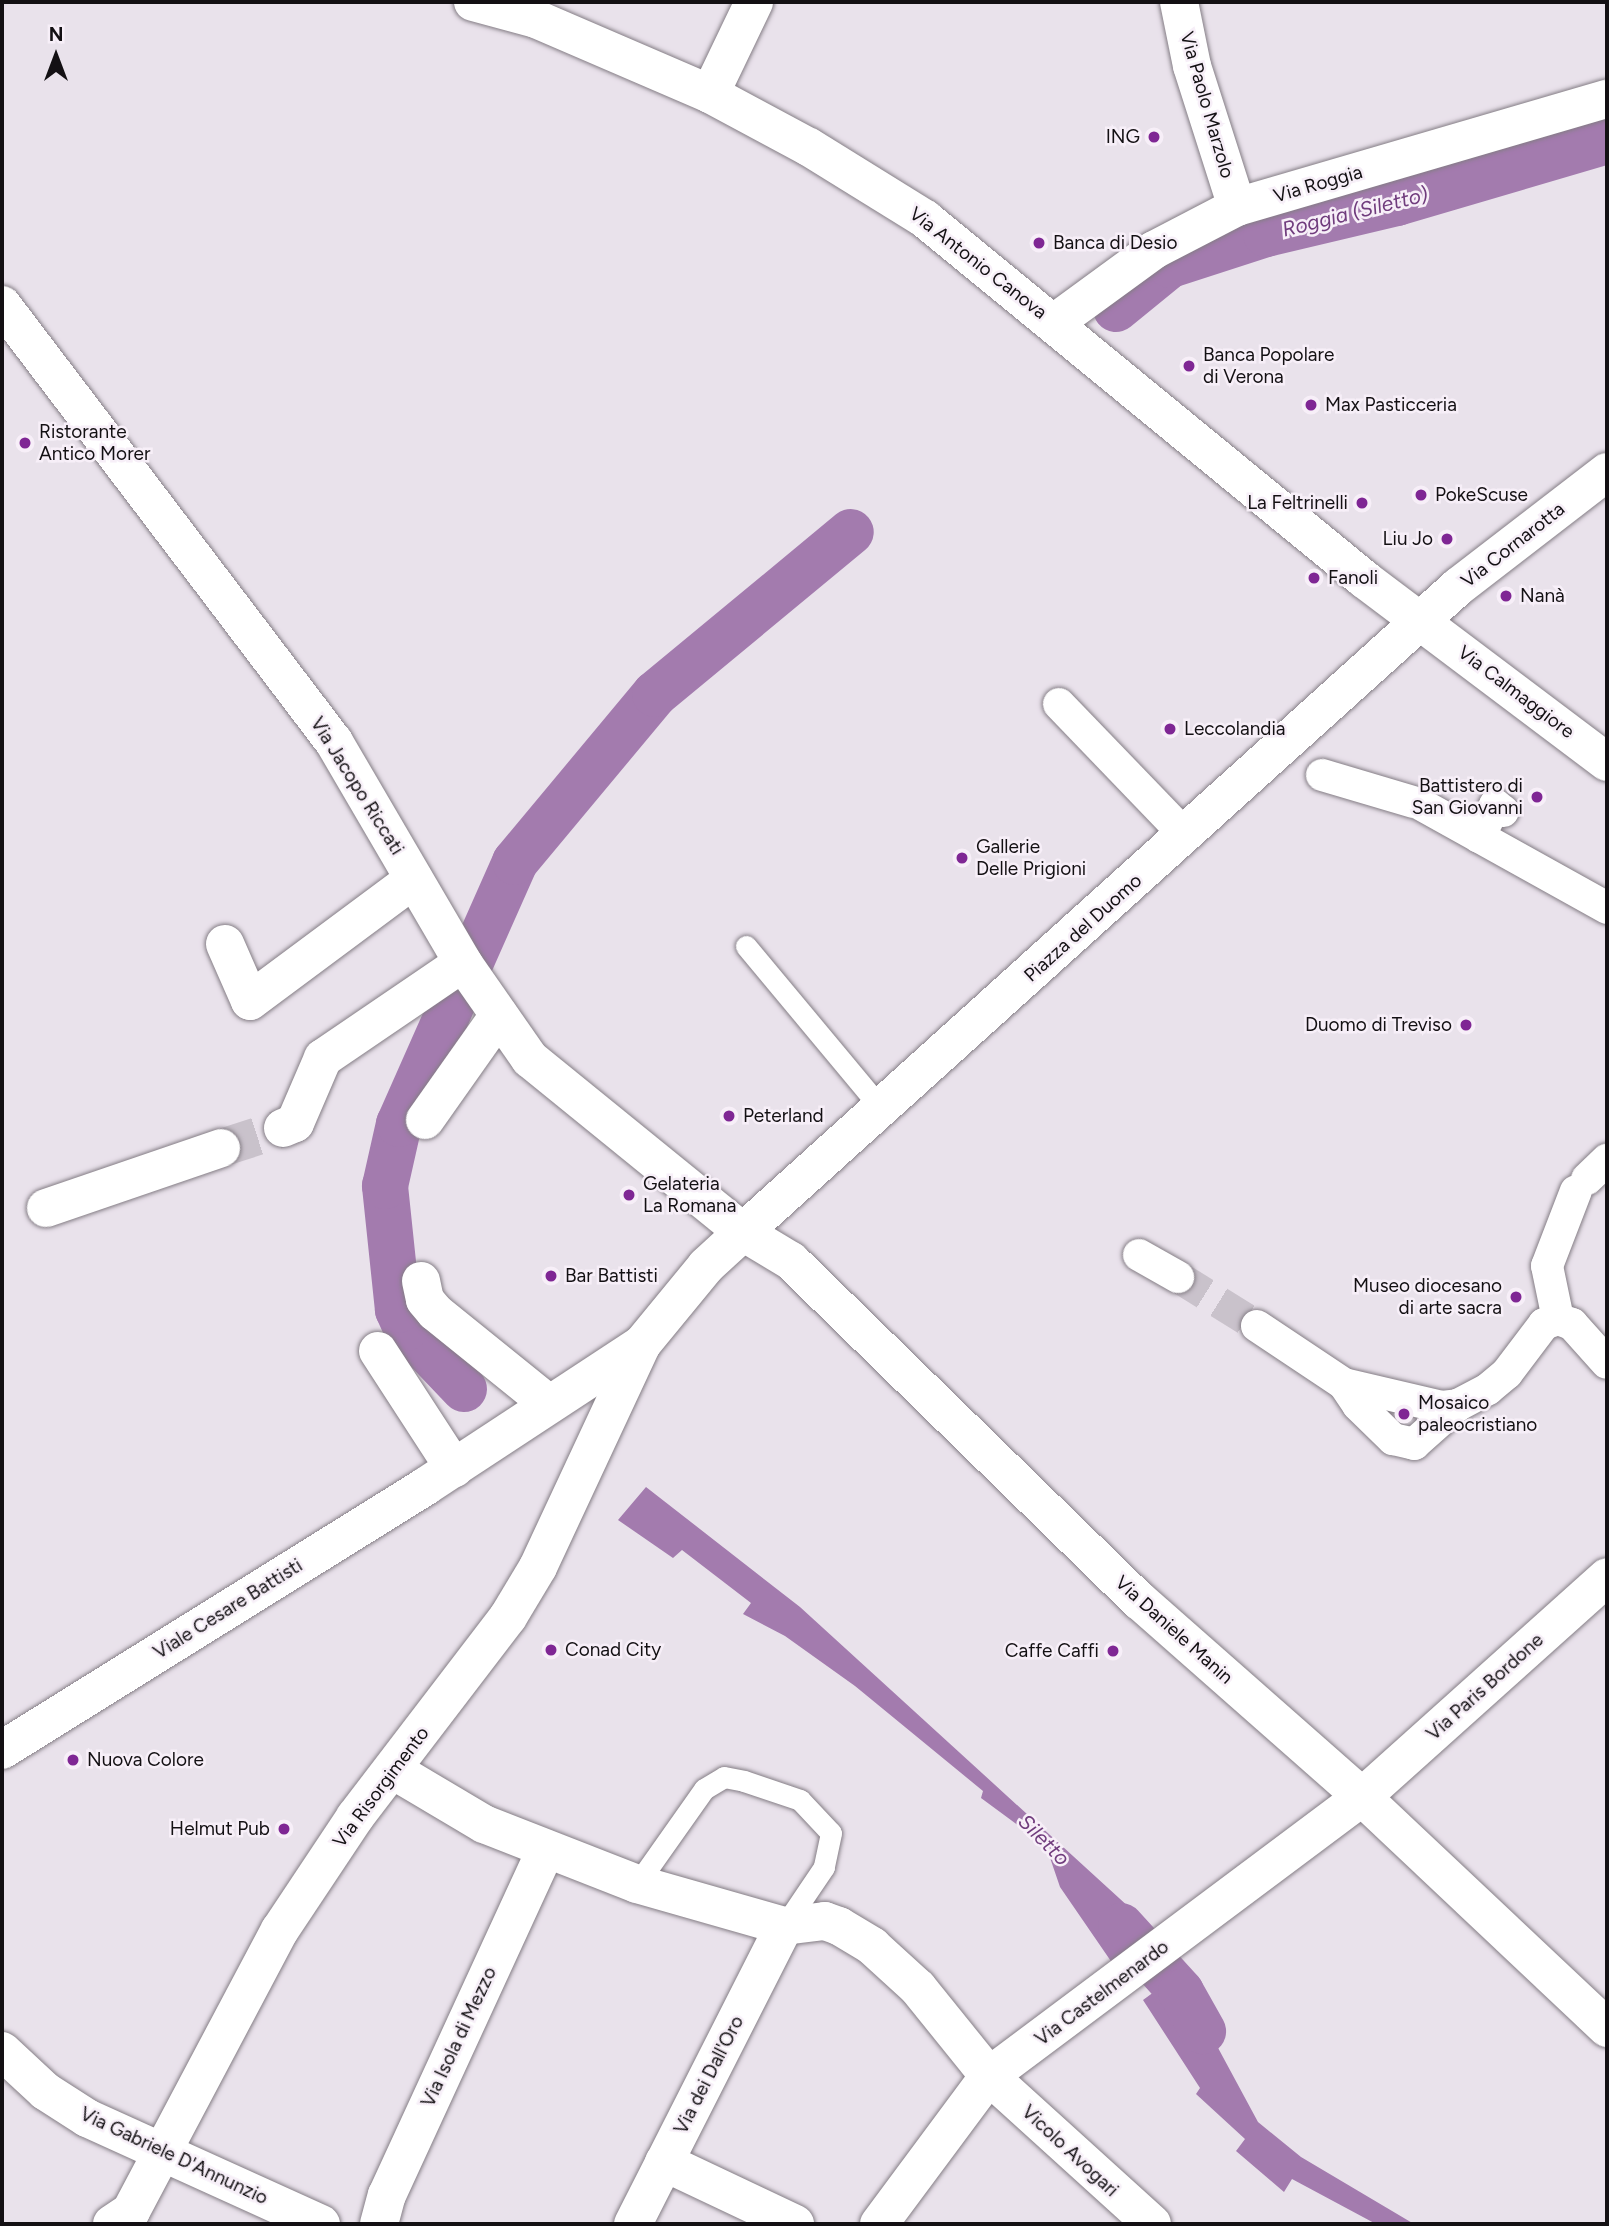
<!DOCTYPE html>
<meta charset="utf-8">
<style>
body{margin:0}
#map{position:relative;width:1609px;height:2226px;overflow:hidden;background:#e9e2eb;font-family:Figtree,sans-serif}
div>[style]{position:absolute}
.water>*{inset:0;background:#a37bae}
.canal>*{height:46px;margin:-23px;padding:0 23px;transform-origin:23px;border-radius:23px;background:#a37bae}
.pedestrian-tunnel>*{height:32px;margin-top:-16px;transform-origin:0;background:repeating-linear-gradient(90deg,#c9c2cb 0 32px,transparent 0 48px)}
.minor-tunnel>*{height:38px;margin-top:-19px;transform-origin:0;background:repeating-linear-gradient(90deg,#c9c2cb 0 38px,transparent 0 57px)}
.roads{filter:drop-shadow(0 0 2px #847d85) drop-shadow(0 0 2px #847d85)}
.service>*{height:21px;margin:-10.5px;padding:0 10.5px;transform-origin:10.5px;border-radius:10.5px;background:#fff}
.pedestrian>*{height:32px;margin:-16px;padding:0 16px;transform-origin:16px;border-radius:16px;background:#fff}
.minor>*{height:38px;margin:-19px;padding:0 19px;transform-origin:19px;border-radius:19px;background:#fff}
.dots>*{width:19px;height:19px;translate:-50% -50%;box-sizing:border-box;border:4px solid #f7eff8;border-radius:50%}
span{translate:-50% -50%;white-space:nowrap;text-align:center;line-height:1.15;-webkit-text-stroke:5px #f7eff8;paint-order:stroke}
.street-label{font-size:19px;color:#131013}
.poi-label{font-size:19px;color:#131013}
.right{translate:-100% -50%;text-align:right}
.left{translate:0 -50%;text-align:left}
.water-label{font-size:21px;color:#703c7d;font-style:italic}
.frame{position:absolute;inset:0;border:4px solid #131013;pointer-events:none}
.north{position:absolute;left:21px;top:21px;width:70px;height:70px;-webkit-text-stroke:5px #f7eff8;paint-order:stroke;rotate:0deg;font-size:19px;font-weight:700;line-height:28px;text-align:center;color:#131013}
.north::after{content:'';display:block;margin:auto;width:24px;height:32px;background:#131013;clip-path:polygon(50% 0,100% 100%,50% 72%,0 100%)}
</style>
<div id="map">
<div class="water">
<div style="clip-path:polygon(646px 1487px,800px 1607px,1165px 1940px,1117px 1970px,1060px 1887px,1046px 1846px,981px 1798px,983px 1791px,855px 1686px,785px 1636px,743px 1614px,751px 1603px,682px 1550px,673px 1558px,618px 1520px)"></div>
<div style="clip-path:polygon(1184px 1970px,1210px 2033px,1258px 2122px,1301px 2157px,1414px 2224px,1376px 2224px,1292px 2179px,1284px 2192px,1236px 2151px,1245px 2139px,1196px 2094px,1200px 2088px,1143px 2000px)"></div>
</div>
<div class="canal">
<div style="left:1116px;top:309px;width:70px;rotate:-39.2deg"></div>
<div style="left:1170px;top:265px;width:101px;rotate:-17.9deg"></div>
<div style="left:1266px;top:234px;width:135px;rotate:-13.3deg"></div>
<div style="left:1397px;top:203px;width:219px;rotate:-16.4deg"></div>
<div style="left:464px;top:1389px;width:84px;rotate:-133.6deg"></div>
<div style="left:406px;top:1328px;width:20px;rotate:-114deg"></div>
<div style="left:398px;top:1310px;width:125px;rotate:-96deg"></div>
<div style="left:385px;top:1186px;width:64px;rotate:-77.3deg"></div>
<div style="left:399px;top:1124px;width:287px;rotate:-66.1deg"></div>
<div style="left:515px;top:862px;width:219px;rotate:-50.2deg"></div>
<div style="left:655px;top:694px;width:254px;rotate:-39.6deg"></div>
<div style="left:1121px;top:1926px;width:89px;rotate:47.7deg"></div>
<div style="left:1181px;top:1992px;width:45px;rotate:60.6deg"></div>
</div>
<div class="pedestrian-tunnel">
<div style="left:1178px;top:1277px;width:93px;rotate:31.8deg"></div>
</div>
<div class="minor-tunnel">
<div style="left:221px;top:1148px;width:65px;rotate:-17.9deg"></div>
</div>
<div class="roads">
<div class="service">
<div style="left:746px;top:946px;width:212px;rotate:50.2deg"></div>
<div style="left:637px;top:1884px;width:116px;rotate:-54.8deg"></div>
<div style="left:704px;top:1789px;width:23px;rotate:-31deg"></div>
<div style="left:724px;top:1777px;width:20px;rotate:11deg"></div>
<div style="left:744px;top:1781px;width:59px;rotate:18.7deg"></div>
<div style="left:800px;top:1800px;width:45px;rotate:46.8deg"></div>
<div style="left:831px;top:1833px;width:35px;rotate:102deg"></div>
<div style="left:824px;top:1867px;width:71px;rotate:124.1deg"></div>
</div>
<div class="pedestrian">
<div style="left:1059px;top:704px;width:183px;rotate:46.1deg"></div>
<div style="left:1322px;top:775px;width:95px;rotate:16.5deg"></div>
<div style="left:1422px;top:805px;width:212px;rotate:29.1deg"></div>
<div style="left:1479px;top:837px;width:36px;rotate:-63deg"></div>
<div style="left:1495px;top:805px;width:10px;rotate:37deg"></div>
<div style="left:1587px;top:1179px;width:28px;rotate:-44deg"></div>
<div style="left:1139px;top:1255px;width:45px;rotate:29.4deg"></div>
<div style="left:1558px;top:1319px;width:54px;rotate:-101.7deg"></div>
<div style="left:1547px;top:1266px;width:80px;rotate:-68.9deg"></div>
<div style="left:1257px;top:1326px;width:105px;rotate:33.7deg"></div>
<div style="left:1344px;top:1384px;width:101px;rotate:13.2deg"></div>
<div style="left:1442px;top:1407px;width:16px;rotate:-7deg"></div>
<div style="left:1458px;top:1405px;width:34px;rotate:-28deg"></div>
<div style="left:1488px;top:1389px;width:25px;rotate:-40deg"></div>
<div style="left:1507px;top:1373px;width:61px;rotate:-52.9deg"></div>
<div style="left:1544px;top:1324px;width:15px;rotate:-20deg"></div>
<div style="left:1558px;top:1319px;width:15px;rotate:20deg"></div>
<div style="left:1572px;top:1324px;width:52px;rotate:48.1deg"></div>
<div style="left:1344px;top:1384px;width:25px;rotate:56deg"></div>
<div style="left:1358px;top:1405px;width:49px;rotate:44.2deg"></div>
<div style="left:1393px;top:1439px;width:22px;rotate:13deg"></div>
<div style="left:1414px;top:1444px;width:59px;rotate:-41.6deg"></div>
</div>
<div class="minor">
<div style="left:473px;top:2px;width:65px;rotate:15.1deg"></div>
<div style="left:536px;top:19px;width:189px;rotate:23.3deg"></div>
<div style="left:710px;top:94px;width:112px;rotate:28.2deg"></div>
<div style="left:809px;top:147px;width:137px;rotate:31.8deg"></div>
<div style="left:925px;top:219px;width:568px;rotate:39.35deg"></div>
<div style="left:1364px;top:579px;width:304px;rotate:37deg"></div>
<div style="left:1179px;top:2px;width:65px;rotate:78.5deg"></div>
<div style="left:1192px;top:66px;width:148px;rotate:72.3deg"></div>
<div style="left:710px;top:94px;width:102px;rotate:-64.4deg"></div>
<div style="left:2px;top:305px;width:549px;rotate:52.78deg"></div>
<div style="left:334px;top:742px;width:256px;rotate:59.7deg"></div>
<div style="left:463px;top:963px;width:117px;rotate:55.1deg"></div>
<div style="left:530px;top:1059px;width:274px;rotate:39.1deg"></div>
<div style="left:743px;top:1232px;width:56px;rotate:31.1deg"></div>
<div style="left:791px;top:1261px;width:487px;rotate:44.3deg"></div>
<div style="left:1140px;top:1601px;width:296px;rotate:41.4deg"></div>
<div style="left:1362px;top:1797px;width:337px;rotate:43.3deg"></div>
<div style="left:1054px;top:323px;width:124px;rotate:-36.1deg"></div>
<div style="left:1154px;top:250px;width:93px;rotate:-27.4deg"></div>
<div style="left:1237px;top:207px;width:385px;rotate:-16.3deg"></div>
<div style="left:225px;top:944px;width:62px;rotate:66.3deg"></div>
<div style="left:250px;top:1001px;width:204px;rotate:-36.6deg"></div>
<div style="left:425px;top:1120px;width:128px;rotate:-54.8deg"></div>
<div style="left:283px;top:1128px;width:13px;rotate:-23deg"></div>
<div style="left:295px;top:1123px;width:71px;rotate:-66.7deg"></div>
<div style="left:323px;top:1058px;width:169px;rotate:-34.2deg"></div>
<div style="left:46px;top:1208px;width:185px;rotate:-18.9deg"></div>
<div style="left:421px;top:1281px;width:19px;rotate:78deg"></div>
<div style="left:425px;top:1300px;width:16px;rotate:50deg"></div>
<div style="left:435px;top:1312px;width:146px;rotate:38.9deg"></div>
<div style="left:378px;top:1351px;width:140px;rotate:57deg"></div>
<div style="left:2px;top:1750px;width:499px;rotate:-31.9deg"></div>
<div style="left:426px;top:1486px;width:258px;rotate:-33.3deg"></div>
<div style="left:642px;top:1344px;width:101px;rotate:-50.6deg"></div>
<div style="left:706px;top:1266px;width:50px;rotate:-42.6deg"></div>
<div style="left:743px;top:1232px;width:964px;rotate:-42.06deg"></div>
<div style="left:1459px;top:586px;width:187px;rotate:-37.6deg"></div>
<div style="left:393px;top:1770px;width:106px;rotate:30.7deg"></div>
<div style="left:484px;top:1824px;width:164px;rotate:21.4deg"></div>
<div style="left:637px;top:1884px;width:153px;rotate:15.9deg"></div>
<div style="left:784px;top:1926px;width:41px;rotate:-7deg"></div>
<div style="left:825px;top:1921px;width:15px;rotate:20deg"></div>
<div style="left:839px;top:1926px;width:39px;rotate:31deg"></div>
<div style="left:872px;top:1946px;width:62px;rotate:42.4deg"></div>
<div style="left:918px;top:1988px;width:113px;rotate:51.1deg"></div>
<div style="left:989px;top:2076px;width:220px;rotate:42.2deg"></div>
<div style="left:2px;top:2051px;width:59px;rotate:42.9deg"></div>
<div style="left:45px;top:2091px;width:50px;rotate:32.7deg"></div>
<div style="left:87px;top:2118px;width:257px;rotate:24.4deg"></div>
<div style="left:664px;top:2162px;width:145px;rotate:25.3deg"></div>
<div style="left:112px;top:2224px;width:23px;rotate:-34deg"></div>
<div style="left:131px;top:2211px;width:318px;rotate:-62.1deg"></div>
<div style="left:280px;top:1930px;width:136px;rotate:-56.4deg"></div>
<div style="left:355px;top:1817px;width:252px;rotate:-52.6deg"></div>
<div style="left:508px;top:1617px;width:58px;rotate:-59deg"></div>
<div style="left:538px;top:1567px;width:246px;rotate:-65deg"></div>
<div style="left:379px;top:2224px;width:30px;rotate:-75deg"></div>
<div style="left:387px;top:2195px;width:379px;rotate:-65.3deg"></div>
<div style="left:633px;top:2224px;width:334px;rotate:-63.1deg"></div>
<div style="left:879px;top:2224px;width:184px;rotate:-53.4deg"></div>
<div style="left:989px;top:2076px;width:466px;rotate:-36.8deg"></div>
<div style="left:1362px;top:1797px;width:329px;rotate:-41.9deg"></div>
</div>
</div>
<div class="dots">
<div style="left:1154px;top:137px;background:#7f2694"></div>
<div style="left:1039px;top:243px;background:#7f2694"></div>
<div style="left:1189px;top:366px;background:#7f2694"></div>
<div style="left:1311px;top:405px;background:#7f2694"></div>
<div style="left:25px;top:443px;background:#7f2694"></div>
<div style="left:1421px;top:495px;background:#7f2694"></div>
<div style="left:1362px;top:503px;background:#7f2694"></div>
<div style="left:1447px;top:539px;background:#7f2694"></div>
<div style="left:1314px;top:578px;background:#7f2694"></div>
<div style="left:1506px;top:596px;background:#7f2694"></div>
<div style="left:1170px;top:729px;background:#7f2694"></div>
<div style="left:1537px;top:797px;background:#7f2694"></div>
<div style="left:962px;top:858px;background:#7f2694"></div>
<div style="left:1466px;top:1025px;background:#7f2694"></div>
<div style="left:729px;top:1116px;background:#7f2694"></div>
<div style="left:629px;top:1195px;background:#7f2694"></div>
<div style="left:551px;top:1276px;background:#7f2694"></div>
<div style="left:1516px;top:1297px;background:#7f2694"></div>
<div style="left:1404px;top:1414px;background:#7f2694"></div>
<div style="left:551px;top:1650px;background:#7f2694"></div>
<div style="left:1113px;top:1651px;background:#7f2694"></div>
<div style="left:73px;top:1760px;background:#7f2694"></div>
<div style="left:284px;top:1829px;background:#7f2694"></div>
</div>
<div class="street-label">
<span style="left:1207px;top:105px;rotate:74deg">Via Paolo Marzolo</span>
<span style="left:1318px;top:184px;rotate:-16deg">Via Roggia</span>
<span style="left:978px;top:263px;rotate:38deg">Via Antonio Canova</span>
<span style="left:1513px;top:545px;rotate:-38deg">Via Cornarotta</span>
<span style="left:1516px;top:692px;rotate:37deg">Via Calmaggiore</span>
<span style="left:357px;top:786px;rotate:58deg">Via Jacopo Riccati</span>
<span style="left:1083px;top:928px;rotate:-42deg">Piazza del Duomo</span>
<span style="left:228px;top:1609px;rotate:-32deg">Viale Cesare Battisti</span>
<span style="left:1174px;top:1630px;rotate:42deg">Via Daniele Manin</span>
<span style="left:1485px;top:1687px;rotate:-42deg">Via Paris Bordone</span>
<span style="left:381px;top:1787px;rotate:-53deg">Via Risorgimento</span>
<span style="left:1102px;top:1993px;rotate:-37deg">Via Castelmenardo</span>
<span style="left:459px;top:2037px;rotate:-65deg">Via Isola di Mezzo</span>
<span style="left:709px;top:2075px;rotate:-63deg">Via dei Dall'Oro</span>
<span style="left:1070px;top:2151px;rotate:43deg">Vicolo Avogari</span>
<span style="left:174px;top:2156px;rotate:25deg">Via Gabriele D'Annunzio</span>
</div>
<div class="poi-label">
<span class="right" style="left:1140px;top:137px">ING</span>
<span class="left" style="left:1053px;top:243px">Banca di Desio</span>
<span class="left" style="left:1203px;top:366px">Banca Popolare<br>di Verona</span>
<span class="left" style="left:1325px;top:405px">Max Pasticceria</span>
<span class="left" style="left:39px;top:443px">Ristorante<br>Antico Morer</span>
<span class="left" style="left:1435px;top:495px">PokeScuse</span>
<span class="right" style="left:1348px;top:503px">La Feltrinelli</span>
<span class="right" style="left:1433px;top:539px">Liu Jo</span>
<span class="left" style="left:1328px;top:578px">Fanoli</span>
<span class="left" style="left:1520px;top:596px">Nanà</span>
<span class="left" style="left:1184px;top:729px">Leccolandia</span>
<span class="right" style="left:1523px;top:797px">Battistero di<br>San Giovanni</span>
<span class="left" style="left:976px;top:858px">Gallerie<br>Delle Prigioni</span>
<span class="right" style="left:1452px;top:1025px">Duomo di Treviso</span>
<span class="left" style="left:743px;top:1116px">Peterland</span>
<span class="left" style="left:643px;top:1195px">Gelateria<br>La Romana</span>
<span class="left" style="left:565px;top:1276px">Bar Battisti</span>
<span class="right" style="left:1502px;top:1297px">Museo diocesano<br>di arte sacra</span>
<span class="left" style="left:1418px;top:1414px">Mosaico<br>paleocristiano</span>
<span class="left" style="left:565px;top:1650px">Conad City</span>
<span class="right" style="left:1099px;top:1651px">Caffe Caffi</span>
<span class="left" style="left:87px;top:1760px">Nuova Colore</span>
<span class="right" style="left:270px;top:1829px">Helmut Pub</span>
</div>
<div class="water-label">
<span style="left:1355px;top:212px;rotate:-14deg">Roggia (Siletto)</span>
<span style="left:1044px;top:1840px;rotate:45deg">Siletto</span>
</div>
<div class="frame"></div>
<div class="north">N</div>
</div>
